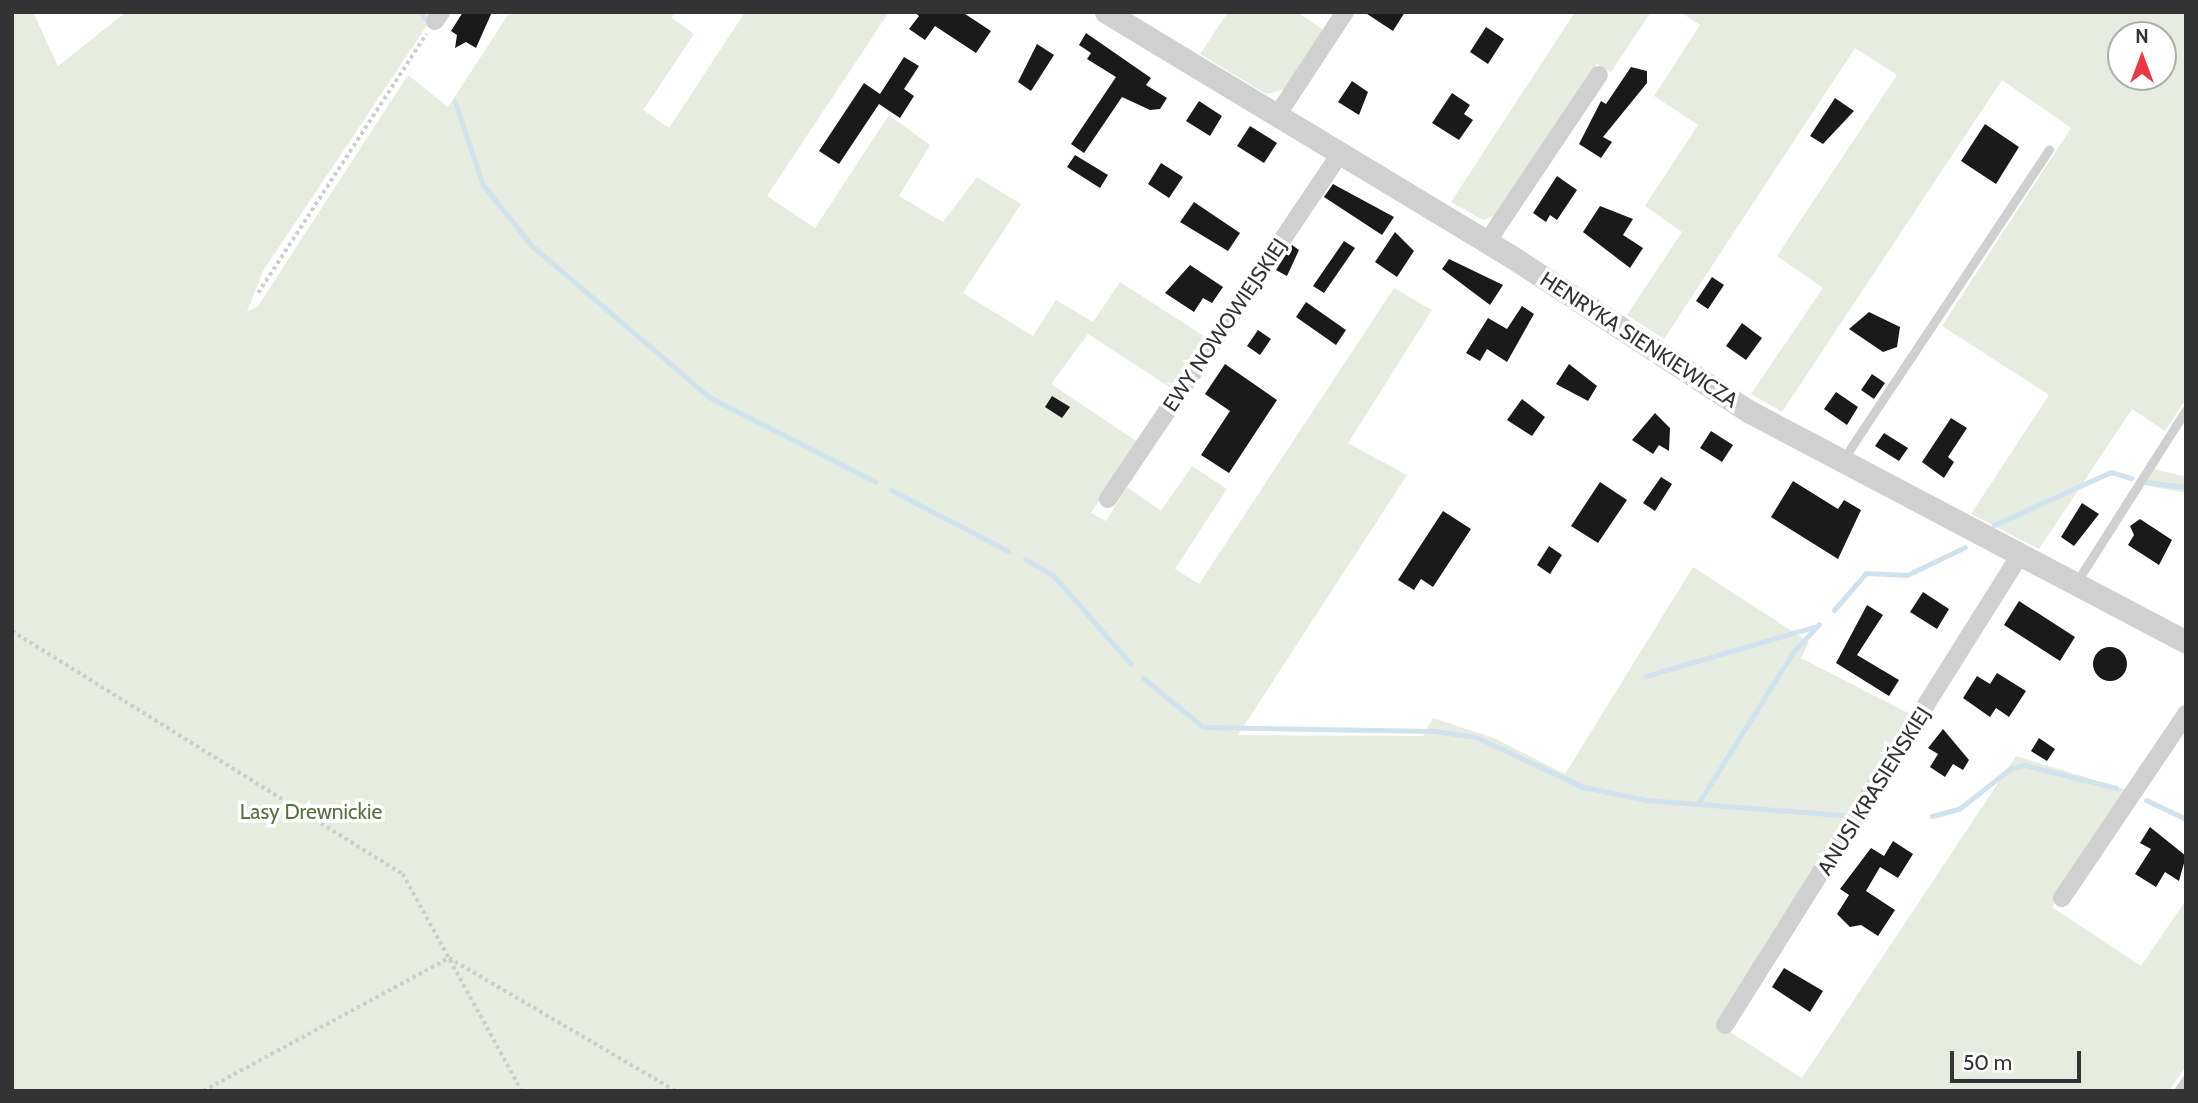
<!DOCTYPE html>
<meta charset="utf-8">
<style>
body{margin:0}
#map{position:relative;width:2198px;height:1103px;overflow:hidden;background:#fff;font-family:Cabin,sans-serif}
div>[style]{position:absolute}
.green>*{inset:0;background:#e6ecdf}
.stream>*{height:5px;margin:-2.5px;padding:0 2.5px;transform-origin:2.5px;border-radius:2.5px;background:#cfe2ee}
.building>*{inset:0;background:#1a1a1a}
.round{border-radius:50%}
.path>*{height:3.5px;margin-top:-1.75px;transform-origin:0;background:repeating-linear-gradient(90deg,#cdcdcd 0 3.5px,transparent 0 7px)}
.service>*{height:9px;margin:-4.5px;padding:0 4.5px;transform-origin:4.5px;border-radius:4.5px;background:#d0d0d0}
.minor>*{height:18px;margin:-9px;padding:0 9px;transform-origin:9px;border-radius:9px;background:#d0d0d0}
.tertiary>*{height:23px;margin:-11.5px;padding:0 11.5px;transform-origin:11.5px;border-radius:11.5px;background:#d0d0d0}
span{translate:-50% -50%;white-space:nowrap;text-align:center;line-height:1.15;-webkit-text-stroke:7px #fff;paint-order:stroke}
.street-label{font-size:21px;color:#333}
.park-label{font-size:21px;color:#56703f}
.frame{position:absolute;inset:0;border:14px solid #333;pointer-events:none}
.north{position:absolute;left:2107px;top:21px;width:70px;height:70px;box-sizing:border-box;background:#fff;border:2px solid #adadad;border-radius:50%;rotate:0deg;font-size:19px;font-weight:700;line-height:28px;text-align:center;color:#333}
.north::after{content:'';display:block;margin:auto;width:24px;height:32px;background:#e63946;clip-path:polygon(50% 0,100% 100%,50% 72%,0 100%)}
.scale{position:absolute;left:1950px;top:1051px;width:131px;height:32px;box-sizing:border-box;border:4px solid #333;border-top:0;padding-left:9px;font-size:21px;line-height:24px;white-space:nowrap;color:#333;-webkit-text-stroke:5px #fff;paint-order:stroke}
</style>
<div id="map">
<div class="green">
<div style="clip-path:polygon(12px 12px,33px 12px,58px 66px,126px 12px,429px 12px,432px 18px,263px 271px,247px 312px,258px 306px,408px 75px,448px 107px,510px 12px,675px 12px,672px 18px,694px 34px,643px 110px,669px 128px,745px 12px,889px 12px,767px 196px,815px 228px,889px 115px,930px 145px,899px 196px,943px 222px,977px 177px,1021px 204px,963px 293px,1033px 336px,1056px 300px,1093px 322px,1120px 282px,1207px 338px,1174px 390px,1088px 334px,1051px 384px,1139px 443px,1091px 513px,1106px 521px,1127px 487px,1161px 511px,1192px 466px,1227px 489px,1175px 569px,1199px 584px,1394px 288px,1432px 310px,1348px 443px,1407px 475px,1238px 735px,1423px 736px,1433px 718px,1494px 738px,1565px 774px,1693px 567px,1809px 642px,1801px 658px,1912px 715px,1719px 1025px,1802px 1078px,2016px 756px,2127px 790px,2052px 907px,2141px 966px,2186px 900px,2186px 1066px,2169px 1091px,12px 1091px)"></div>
<div style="clip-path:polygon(1228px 12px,1297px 12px,1325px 31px,1286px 89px,1266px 94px,1200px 54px)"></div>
<div style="clip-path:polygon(1575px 12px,1651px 12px,1611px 72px,1597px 64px,1498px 214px,1483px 220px,1451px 202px)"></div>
<div style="clip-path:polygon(evenodd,1680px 12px,2186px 12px,2186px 399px,2165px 431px,2132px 409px,2039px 549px,1971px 514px,2049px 395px,1942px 326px,2071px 128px,2002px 80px,1782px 412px,1751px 394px,1823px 288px,1777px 256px,1897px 75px,1855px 48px,1664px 339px,1627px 315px,1682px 232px,1645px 206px,1698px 125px,1654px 96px,1700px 25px,1680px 12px,2121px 35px,2163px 35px,2163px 77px,2121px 77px,2121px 35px)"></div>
<div style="clip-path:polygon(2154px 469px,2186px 477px,2186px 493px,2144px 485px)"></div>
</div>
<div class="stream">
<div style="left:422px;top:12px;width:6px;rotate:72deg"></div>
<div style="left:455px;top:102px;width:88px;rotate:71.4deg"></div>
<div style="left:483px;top:185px;width:77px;rotate:51.3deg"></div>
<div style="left:531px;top:245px;width:234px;rotate:40.5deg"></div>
<div style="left:709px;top:397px;width:187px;rotate:27deg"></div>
<div style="left:2145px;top:482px;width:41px;rotate:7deg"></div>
<div style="left:891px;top:490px;width:132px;rotate:27.5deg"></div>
<div style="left:1994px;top:525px;width:128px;rotate:-24.4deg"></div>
<div style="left:2111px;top:472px;width:21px;rotate:17deg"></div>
<div style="left:1025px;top:559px;width:32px;rotate:30deg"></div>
<div style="left:1053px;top:575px;width:118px;rotate:48.8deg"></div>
<div style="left:1834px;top:610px;width:49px;rotate:-49.1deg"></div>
<div style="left:1866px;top:573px;width:41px;rotate:2.8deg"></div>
<div style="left:1907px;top:575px;width:64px;rotate:-25.8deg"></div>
<div style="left:1646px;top:676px;width:175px;rotate:-16.3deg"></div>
<div style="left:1143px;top:678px;width:77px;rotate:39.2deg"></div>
<div style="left:1203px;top:727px;width:232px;rotate:1deg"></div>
<div style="left:1435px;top:731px;width:41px;rotate:8.3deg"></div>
<div style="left:1476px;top:737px;width:118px;rotate:25deg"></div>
<div style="left:1583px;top:787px;width:65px;rotate:11.5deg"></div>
<div style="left:1647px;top:800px;width:195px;rotate:4.4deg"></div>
<div style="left:2146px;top:800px;width:44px;rotate:25.4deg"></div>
<div style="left:1699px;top:802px;width:177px;rotate:-57.9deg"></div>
<div style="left:1793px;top:652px;width:38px;rotate:-47deg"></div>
<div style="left:1932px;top:816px;width:28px;rotate:-15deg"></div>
<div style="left:1959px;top:809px;width:66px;rotate:-38.3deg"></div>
<div style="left:2011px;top:768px;width:13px;rotate:-13deg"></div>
<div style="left:2024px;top:765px;width:95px;rotate:14deg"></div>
</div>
<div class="building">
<div style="clip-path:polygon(463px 12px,492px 12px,476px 48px,466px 42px,455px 48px,457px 35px,451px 31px)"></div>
<div style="clip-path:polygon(914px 12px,962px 12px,991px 31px,976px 53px,935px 26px,925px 40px,909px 29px,919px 16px)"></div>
<div style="clip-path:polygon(1364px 12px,1405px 12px,1393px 31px)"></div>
<div style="clip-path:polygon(1486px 27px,1504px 39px,1488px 64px,1470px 52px)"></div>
<div style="clip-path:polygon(1086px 33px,1151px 78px,1146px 85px,1167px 98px,1160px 109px,1150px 110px,1122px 97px,1084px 153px,1071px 144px,1116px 77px,1087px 59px,1091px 53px,1079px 45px)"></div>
<div style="clip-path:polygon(1037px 44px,1054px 55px,1031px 91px,1018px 82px)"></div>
<div style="clip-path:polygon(904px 57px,919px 66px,904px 89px,914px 96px,900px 118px,879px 104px,839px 164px,819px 151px,864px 83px,880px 94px)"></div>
<div style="clip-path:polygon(1631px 67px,1647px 71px,1647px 83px,1603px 137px,1612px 142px,1601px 158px,1579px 144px,1601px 101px,1606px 104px)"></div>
<div style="clip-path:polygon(1352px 81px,1368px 92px,1359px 115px,1338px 102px)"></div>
<div style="clip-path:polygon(1452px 93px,1470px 105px,1464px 114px,1473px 120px,1459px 140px,1432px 123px)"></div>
<div style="clip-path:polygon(1835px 98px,1854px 111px,1823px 144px,1810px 136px)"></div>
<div style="clip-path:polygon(1199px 101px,1222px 116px,1210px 136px,1186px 121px)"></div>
<div style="clip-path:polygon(1985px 124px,2019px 147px,1996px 184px,1961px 161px)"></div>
<div style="clip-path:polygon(1250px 126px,1277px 143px,1264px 163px,1237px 146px)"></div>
<div style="clip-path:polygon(1075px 155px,1108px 175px,1100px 188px,1067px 167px)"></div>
<div style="clip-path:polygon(1161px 163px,1183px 177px,1169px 198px,1148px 184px)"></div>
<div style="clip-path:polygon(1557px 176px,1577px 190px,1557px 220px,1550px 215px,1546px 222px,1533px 213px)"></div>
<div style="clip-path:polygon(1333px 184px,1394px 217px,1382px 235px,1324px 197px)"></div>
<div style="clip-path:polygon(1194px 202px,1240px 233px,1228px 251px,1180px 222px)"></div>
<div style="clip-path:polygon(1600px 206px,1633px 219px,1623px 235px,1643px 248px,1630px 268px,1583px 232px)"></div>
<div style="clip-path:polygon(1395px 232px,1414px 251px,1397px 277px,1375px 262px)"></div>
<div style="clip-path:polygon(1344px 241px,1355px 248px,1324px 293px,1313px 286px)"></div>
<div style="clip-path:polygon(1292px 245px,1299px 250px,1287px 276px,1276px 270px)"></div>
<div style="clip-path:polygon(1449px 259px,1503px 285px,1490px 305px,1442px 269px)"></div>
<div style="clip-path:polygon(1190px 265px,1223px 287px,1212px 303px,1203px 298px,1194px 312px,1165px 293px)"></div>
<div style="clip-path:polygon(1712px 277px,1724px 285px,1708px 309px,1696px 301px)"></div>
<div style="clip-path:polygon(1306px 302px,1346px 330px,1336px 345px,1296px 317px)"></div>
<div style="clip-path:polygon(1522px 306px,1534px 314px,1507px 362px,1487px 349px,1480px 361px,1466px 353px,1488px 318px,1507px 329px)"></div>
<div style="clip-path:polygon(1869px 312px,1900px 327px,1897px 347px,1883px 352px,1849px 329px)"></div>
<div style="clip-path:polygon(1742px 323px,1762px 338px,1746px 360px,1726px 346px)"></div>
<div style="clip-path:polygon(1258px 330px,1271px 339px,1260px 355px,1247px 346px)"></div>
<div style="clip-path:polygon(1225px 364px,1277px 400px,1229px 473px,1201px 455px,1230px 411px,1205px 394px)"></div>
<div style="clip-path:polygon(1569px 364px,1597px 386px,1588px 401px,1556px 384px)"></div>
<div style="clip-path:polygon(1872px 374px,1885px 383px,1874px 399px,1861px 390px)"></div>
<div style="clip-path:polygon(1836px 392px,1858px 407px,1847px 425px,1824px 409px)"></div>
<div style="clip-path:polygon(1052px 396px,1070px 407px,1062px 418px,1045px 407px)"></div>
<div style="clip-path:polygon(1522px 399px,1545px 417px,1532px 436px,1507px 420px)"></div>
<div style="clip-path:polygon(1655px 413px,1670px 428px,1669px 451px,1659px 445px,1653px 454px,1632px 440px)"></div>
<div style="clip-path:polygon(1951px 418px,1967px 428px,1948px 457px,1954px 462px,1944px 478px,1922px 462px)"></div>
<div style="clip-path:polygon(1711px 431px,1733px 445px,1722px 462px,1700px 448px)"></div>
<div style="clip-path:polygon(1884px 433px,1908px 448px,1899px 461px,1875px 446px)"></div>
<div style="clip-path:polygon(1661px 477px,1672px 484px,1655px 511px,1643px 503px)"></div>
<div style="clip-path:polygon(1793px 481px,1838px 509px,1844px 500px,1861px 510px,1838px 559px,1771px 517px)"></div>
<div style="clip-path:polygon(1600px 482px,1627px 500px,1598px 543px,1571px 526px)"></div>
<div style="clip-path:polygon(2082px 503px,2099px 514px,2074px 546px,2061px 537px)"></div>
<div style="clip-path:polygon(1443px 511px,1471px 529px,1433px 587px,1421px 579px,1414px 590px,1398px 580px)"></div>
<div style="clip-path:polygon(2140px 519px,2172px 540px,2159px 565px,2128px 545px,2134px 535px,2130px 526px)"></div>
<div style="clip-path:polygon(1549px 546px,1562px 555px,1550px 574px,1537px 565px)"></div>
<div style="clip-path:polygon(1923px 592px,1949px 609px,1937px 629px,1910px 612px)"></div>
<div style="clip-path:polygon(2019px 601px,2075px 637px,2060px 661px,2004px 625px)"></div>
<div style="clip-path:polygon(1867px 605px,1883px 615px,1857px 655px,1899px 680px,1889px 696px,1836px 663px)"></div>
<div class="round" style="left:2093px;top:647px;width:34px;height:34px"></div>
<div style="clip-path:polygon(1997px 673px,2026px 691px,2009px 717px,1996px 708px,1990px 717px,1963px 698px,1977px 676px,1990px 684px)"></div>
<div style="clip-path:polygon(1943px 729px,1969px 760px,1963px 770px,1953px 764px,1945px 777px,1930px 767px,1938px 754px,1928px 748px)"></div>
<div style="clip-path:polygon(2039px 738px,2055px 749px,2047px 761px,2031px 751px)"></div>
<div style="clip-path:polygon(2150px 827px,2186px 856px,2179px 881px,2165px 872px,2156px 887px,2135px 874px,2151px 849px,2140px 843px)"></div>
<div style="clip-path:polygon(1893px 841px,1913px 854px,1898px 878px,1880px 867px,1866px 891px,1895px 910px,1878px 936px,1861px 925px,1850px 927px,1837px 914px,1849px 895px,1840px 889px,1871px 848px,1884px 856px)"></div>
<div style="clip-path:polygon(1784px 968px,1823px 991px,1810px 1012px,1772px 987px)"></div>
</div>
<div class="path">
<div style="left:258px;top:293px;width:309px;rotate:-57deg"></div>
<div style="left:12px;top:631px;width:460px;rotate:31.9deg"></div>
<div style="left:403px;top:874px;width:247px;rotate:61.3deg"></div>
<div style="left:203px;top:1091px;width:280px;rotate:-28.4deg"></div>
<div style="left:449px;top:958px;width:263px;rotate:30.4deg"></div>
</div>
<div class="service">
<div style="left:1842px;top:461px;width:374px;rotate:-56.4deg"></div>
<div style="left:2076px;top:583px;width:205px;rotate:-57.6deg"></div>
<div style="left:2178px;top:1091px;width:14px;rotate:-56deg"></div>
</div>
<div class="minor">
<div style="left:435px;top:21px;width:11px;rotate:-56deg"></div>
<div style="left:1278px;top:114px;width:122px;rotate:-56.7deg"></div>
<div style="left:1487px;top:242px;width:201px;rotate:-56.2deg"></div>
<div style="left:1108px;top:499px;width:418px;rotate:-56.1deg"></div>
<div style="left:2062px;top:898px;width:222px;rotate:-56deg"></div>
<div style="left:1725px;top:1025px;width:555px;rotate:-57.89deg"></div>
</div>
<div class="tertiary">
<div style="left:1106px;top:12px;width:471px;rotate:31.1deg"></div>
<div style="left:1509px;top:255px;width:288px;rotate:33.1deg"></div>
<div style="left:1750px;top:412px;width:493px;rotate:27.8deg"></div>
</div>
<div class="street-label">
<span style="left:1225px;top:325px;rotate:-56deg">EWY NOWOWIEJSKIEJ</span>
<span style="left:1639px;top:340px;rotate:33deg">HENRYKA SIENKIEWICZA</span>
<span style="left:1874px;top:791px;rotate:-58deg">ANUSI KRASIEŃSKIEJ</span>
</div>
<div class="park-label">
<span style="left:311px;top:812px">Lasy Drewnickie</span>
</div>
<div class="frame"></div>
<div class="north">N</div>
<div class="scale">50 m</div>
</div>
